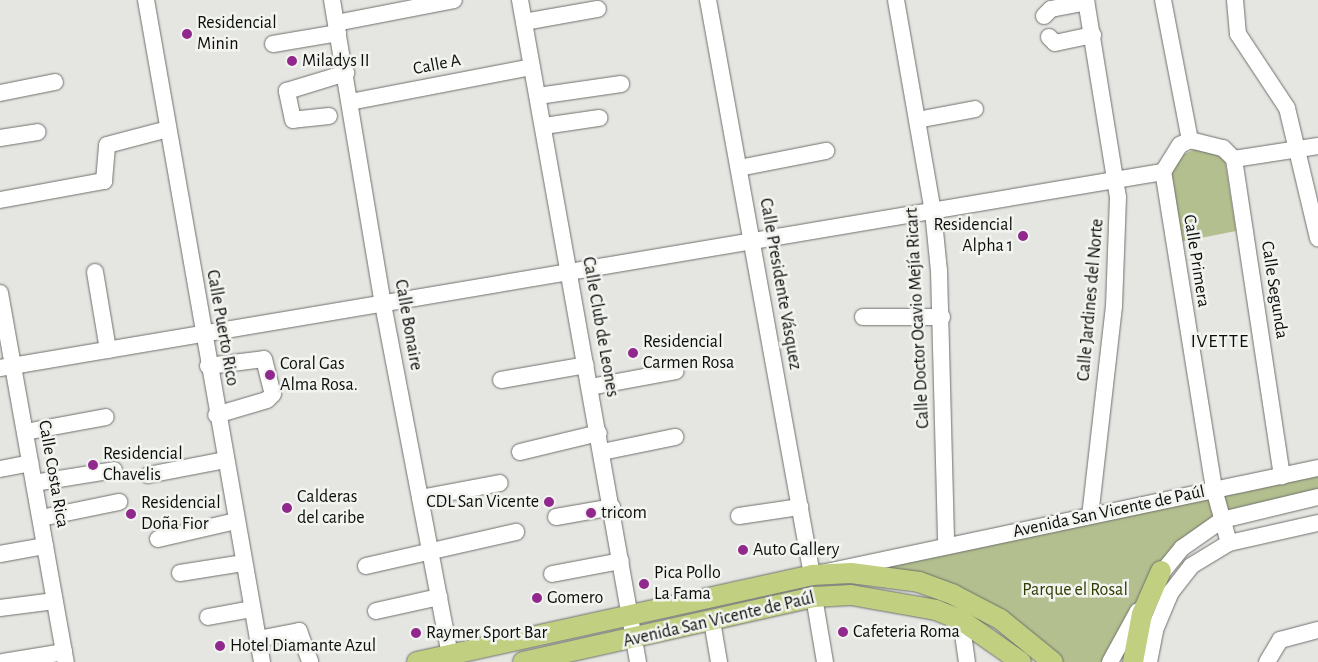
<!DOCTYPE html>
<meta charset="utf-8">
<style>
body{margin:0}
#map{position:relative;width:1318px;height:662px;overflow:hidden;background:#e5e6e2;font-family:"Alegreya Sans",sans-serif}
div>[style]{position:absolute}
.green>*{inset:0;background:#b3bf8e}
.roads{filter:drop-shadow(0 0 1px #6f706c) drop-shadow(0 0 1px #6f706c)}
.minor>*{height:16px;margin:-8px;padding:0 8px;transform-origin:8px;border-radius:8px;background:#fff}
.major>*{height:20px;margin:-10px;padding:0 10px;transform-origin:10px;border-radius:10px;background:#c1cf80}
.dots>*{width:14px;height:14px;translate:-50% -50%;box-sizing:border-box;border:2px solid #f2f4f0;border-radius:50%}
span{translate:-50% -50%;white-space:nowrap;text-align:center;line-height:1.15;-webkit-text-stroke:5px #f2f4f0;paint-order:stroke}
.poi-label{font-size:18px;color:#0d0d0c}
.left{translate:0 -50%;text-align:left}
.right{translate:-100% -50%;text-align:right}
.street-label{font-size:18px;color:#0d0d0c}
.park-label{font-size:18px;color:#313a01}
.neighbourhood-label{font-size:19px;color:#0d0d0c;letter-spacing:1px}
</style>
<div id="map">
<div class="green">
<div style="clip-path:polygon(1202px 146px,1225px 160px,1236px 231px,1180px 242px,1170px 174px,1178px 157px)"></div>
<div style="clip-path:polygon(1318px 475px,1318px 494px,1191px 535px,1105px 662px,1062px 662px,928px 578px,884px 566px)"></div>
</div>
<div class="roads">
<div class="minor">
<div style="left:146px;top:0;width:672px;rotate:80.06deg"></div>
<div style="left:332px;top:0;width:308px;rotate:80.5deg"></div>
<div style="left:383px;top:304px;width:358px;rotate:79.2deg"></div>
<div style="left:520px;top:0;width:672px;rotate:79.89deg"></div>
<div style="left:708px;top:0;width:584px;rotate:79.75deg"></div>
<div style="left:812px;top:575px;width:517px;rotate:-11.94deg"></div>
<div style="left:896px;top:0;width:214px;rotate:80.1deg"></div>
<div style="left:933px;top:211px;width:60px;rotate:84.3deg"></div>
<div style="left:939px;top:271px;width:275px;rotate:88.5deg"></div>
<div style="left:1086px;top:0;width:200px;rotate:80.8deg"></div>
<div style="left:1118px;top:197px;width:109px;rotate:92.1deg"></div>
<div style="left:1114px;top:306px;width:211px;rotate:96.5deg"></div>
<div style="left:1163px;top:0;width:143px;rotate:79.1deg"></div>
<div style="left:1235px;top:0;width:34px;rotate:85deg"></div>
<div style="left:1238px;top:34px;width:89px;rotate:56.5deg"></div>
<div style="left:1287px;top:108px;width:134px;rotate:76.6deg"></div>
<div style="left:1044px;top:16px;width:10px;rotate:-45deg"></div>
<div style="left:1051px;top:9px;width:36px;rotate:-11deg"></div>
<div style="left:524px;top:22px;width:75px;rotate:-10deg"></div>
<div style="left:336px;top:23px;width:120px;rotate:-11deg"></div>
<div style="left:1049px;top:37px;width:8px;rotate:45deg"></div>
<div style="left:1055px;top:43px;width:39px;rotate:-12deg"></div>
<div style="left:273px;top:44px;width:66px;rotate:-9.6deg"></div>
<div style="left:0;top:93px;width:56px;rotate:-11.3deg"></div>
<div style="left:538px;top:96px;width:84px;rotate:-8.2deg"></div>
<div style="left:350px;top:102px;width:185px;rotate:-10.9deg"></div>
<div style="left:329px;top:116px;width:36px;rotate:174deg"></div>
<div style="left:293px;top:120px;width:30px;rotate:-102deg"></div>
<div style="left:287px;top:91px;width:62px;rotate:-17deg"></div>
<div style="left:917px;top:120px;width:59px;rotate:-10.7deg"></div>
<div style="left:544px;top:126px;width:56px;rotate:-8.3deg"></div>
<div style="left:0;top:138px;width:38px;rotate:-9deg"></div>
<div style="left:1234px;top:159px;width:85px;rotate:-8.8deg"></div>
<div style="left:739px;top:168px;width:89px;rotate:-11.1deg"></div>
<div style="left:0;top:200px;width:106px;rotate:-10.4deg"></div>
<div style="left:104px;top:181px;width:36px;rotate:-85deg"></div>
<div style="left:107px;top:145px;width:63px;rotate:-14.7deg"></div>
<div style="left:95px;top:272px;width:79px;rotate:80.5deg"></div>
<div style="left:0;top:293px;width:375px;rotate:79.9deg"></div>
<div style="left:863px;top:317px;width:79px"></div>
<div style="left:208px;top:366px;width:56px;rotate:-7.1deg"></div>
<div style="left:264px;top:359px;width:36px;rotate:76deg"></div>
<div style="left:273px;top:394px;width:8px;rotate:135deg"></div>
<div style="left:267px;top:400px;width:53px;rotate:163.6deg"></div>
<div style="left:0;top:368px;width:1179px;rotate:-9.57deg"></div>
<div style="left:501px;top:380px;width:86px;rotate:-10deg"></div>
<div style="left:590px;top:387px;width:87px;rotate:-10.5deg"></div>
<div style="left:25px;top:432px;width:82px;rotate:-10.5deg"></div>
<div style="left:520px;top:452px;width:81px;rotate:-13.5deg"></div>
<div style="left:602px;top:452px;width:75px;rotate:-11.6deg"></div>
<div style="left:0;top:469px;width:31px;rotate:-11deg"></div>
<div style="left:148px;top:475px;width:78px;rotate:-11deg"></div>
<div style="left:34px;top:483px;width:81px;rotate:-9.2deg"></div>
<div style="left:420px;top:498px;width:81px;rotate:-10.6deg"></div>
<div style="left:739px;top:516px;width:62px;rotate:-8.4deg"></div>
<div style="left:556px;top:517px;width:57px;rotate:-10.1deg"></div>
<div style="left:41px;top:518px;width:80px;rotate:-11.6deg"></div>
<div style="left:158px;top:539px;width:80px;rotate:-13deg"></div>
<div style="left:1229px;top:543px;width:56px;rotate:-105.5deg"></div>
<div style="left:1214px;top:489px;width:321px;rotate:-99.1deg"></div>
<div style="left:1163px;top:172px;width:32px;rotate:-58deg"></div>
<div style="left:1180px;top:145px;width:11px;rotate:-27deg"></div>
<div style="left:1190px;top:140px;width:34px;rotate:14deg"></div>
<div style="left:1223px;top:148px;width:16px;rotate:45deg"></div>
<div style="left:1234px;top:159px;width:321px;rotate:81.4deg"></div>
<div style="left:0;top:554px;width:46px;rotate:-10.1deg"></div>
<div style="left:366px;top:566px;width:154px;rotate:-12.8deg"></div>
<div style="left:180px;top:573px;width:65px;rotate:-8.9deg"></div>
<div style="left:552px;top:574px;width:70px;rotate:-10.7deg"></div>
<div style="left:1155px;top:581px;width:43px;rotate:-50.7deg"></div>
<div style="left:1182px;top:548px;width:49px;rotate:-35deg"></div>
<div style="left:1222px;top:520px;width:99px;rotate:-13.5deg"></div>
<div style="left:814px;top:597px;width:66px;rotate:80.4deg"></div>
<div style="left:0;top:608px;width:55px;rotate:-7.3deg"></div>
<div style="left:376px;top:611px;width:65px;rotate:-12.5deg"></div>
<div style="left:208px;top:617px;width:45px;rotate:-10.3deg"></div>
<div style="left:961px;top:620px;width:42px;rotate:81.9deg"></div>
<div style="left:712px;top:621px;width:42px;rotate:80.3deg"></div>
<div style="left:258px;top:639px;width:42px;rotate:-11deg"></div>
<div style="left:299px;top:631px;width:33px;rotate:70deg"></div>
<div style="left:3px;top:662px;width:62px;rotate:-9.3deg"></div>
<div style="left:1110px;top:662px;width:58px;rotate:-61.2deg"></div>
<div style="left:1149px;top:662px;width:33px;rotate:-79deg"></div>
<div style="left:1155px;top:630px;width:41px;rotate:-67.2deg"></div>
<div style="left:1171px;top:592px;width:33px;rotate:-52deg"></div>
<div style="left:1191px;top:566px;width:44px;rotate:-31.2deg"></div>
<div style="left:1229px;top:543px;width:91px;rotate:-12.7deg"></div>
<div style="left:1267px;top:662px;width:26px;rotate:-59deg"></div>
<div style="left:1280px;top:640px;width:39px;rotate:-15deg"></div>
</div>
<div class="major">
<div style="left:417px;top:662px;width:404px;rotate:-12.4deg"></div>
<div style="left:812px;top:575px;width:39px;rotate:-3deg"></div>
<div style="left:851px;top:573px;width:69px;rotate:7.5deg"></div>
<div style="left:919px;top:582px;width:37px;rotate:20deg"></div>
<div style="left:954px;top:595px;width:52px;rotate:27.6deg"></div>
<div style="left:1000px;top:619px;width:68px;rotate:39.1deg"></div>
<div style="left:523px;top:662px;width:298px;rotate:-12.6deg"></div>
<div style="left:814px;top:597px;width:37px;rotate:-3deg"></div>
<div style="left:851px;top:595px;width:86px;rotate:10deg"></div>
<div style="left:936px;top:610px;width:27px;rotate:22deg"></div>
<div style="left:961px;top:620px;width:73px;rotate:35deg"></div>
<div style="left:1133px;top:662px;width:49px;rotate:-79.4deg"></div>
<div style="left:1142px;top:614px;width:47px;rotate:-66.2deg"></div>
</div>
</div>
<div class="dots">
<div style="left:187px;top:34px;background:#90288d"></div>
<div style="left:292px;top:61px;background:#90288d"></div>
<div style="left:1023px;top:236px;background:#90288d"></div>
<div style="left:633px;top:353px;background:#90288d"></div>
<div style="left:270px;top:375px;background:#90288d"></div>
<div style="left:93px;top:465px;background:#90288d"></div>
<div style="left:549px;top:502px;background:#90288d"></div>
<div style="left:287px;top:508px;background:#90288d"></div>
<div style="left:591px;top:513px;background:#90288d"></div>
<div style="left:131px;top:514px;background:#90288d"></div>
<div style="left:743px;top:550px;background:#90288d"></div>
<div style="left:644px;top:584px;background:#90288d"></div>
<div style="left:537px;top:598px;background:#90288d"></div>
<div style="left:843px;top:632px;background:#90288d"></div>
<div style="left:416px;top:633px;background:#90288d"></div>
<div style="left:220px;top:646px;background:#90288d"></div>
</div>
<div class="poi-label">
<span class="left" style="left:197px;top:34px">Residencial<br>Minin</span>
<span class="left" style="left:302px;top:61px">Miladys II</span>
<span class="right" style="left:1013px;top:236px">Residencial<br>Alpha 1</span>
<span class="left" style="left:643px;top:353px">Residencial<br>Carmen Rosa</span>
<span class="left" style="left:280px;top:375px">Coral Gas<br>Alma Rosa.</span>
<span class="left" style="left:103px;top:465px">Residencial<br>Chavelis</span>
<span class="left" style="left:297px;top:508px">Calderas<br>del caribe</span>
<span class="right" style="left:539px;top:502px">CDL San Vicente</span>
<span class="left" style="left:141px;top:514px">Residencial<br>Doña Fior</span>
<span class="left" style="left:601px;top:513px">tricom</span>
<span class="left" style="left:753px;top:550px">Auto Gallery</span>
<span class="left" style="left:654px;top:584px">Pica Pollo<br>La Fama</span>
<span class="left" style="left:547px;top:598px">Gomero</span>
<span class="left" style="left:853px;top:632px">Cafeteria Roma</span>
<span class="left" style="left:426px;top:633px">Raymer Sport Bar</span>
<span class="left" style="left:230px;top:646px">Hotel Diamante Azul</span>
</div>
<div class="street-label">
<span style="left:437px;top:65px;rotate:-11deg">Calle A</span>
<span style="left:1196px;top:261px;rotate:81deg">Calle Primera</span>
<span style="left:780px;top:284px;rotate:80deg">Calle Presidente Vásquez</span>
<span style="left:1274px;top:290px;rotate:81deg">Calle Segunda</span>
<span style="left:1091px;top:300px;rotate:-85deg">Calle Jardines del Norte</span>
<span style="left:918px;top:318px;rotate:-93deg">Calle Doctor Ocavio Mejía Ricart</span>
<span style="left:408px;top:325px;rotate:80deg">Calle Bonaire</span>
<span style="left:600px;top:327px;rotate:80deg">Calle Club de Leones</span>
<span style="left:222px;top:328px;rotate:80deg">Calle Puerto Rico</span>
<span style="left:53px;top:474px;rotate:80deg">Calle Costa Rica</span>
<span style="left:1109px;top:512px;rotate:-12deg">Avenida San Vicente de Paúl</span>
<span style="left:719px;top:620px;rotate:-13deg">Avenida San Vicente de Paúl</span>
</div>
<div class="park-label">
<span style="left:1075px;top:590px">Parque el Rosal</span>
</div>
<div class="neighbourhood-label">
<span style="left:1220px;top:342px">IVETTE</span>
</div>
</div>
